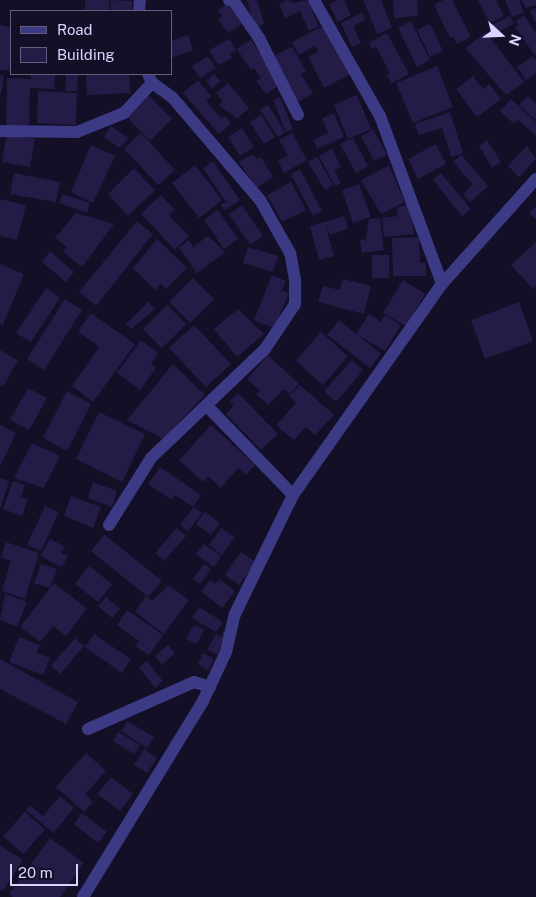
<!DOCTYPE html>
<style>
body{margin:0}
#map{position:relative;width:536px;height:897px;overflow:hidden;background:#130f26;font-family:"Public Sans",sans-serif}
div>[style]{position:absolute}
.building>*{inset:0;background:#241b47}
.minor>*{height:12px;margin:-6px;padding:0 6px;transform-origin:6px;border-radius:6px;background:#3d3a85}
span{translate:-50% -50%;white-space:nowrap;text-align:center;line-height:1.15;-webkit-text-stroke:4px #130f26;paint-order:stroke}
.legend{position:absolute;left:10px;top:10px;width:162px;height:65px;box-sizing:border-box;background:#130f26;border:1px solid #625e7d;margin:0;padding:6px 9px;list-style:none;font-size:15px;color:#d9d4ff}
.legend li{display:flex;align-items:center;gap:10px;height:25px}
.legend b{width:25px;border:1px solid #625e7d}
.north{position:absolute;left:476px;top:10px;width:50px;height:50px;-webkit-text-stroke:4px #130f26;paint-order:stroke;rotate:110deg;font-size:14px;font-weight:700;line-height:20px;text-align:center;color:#d9d4ff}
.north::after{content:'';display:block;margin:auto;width:18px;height:22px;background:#d9d4ff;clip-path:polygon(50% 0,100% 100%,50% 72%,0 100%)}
.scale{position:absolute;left:10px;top:864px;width:68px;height:22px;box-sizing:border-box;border:2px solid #d9d4ff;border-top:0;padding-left:6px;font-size:15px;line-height:18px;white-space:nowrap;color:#d9d4ff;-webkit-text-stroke:4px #130f26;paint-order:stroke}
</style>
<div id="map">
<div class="building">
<div style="clip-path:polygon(85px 0,110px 0,109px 11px,85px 11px)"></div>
<div style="clip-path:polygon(111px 0,132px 1px,132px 11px,111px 11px)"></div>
<div style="clip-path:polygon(247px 0,257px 0,264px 23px,255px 29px)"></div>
<div style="clip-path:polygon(287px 0,294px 3px,307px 0,319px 26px,309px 31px,300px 11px,285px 18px,279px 4px)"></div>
<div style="clip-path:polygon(338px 0,344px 0,351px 15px,338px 22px,329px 4px)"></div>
<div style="clip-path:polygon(363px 0,381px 0,392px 28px,377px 34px)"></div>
<div style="clip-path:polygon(393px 0,417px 0,418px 16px,394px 18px)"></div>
<div style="clip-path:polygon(443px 0,452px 0,471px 37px,457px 44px,453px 37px,450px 38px,434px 5px)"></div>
<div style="clip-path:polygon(478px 0,496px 0,504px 16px,490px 23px)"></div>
<div style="clip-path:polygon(505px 0,519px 0,524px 12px,512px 17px)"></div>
<div style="clip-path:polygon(521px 0,536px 0,536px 5px,526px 8px)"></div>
<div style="clip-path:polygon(230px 2px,243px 23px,228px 33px,218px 19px,222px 17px,218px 10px)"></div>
<div style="clip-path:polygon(536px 8px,536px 24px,530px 11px)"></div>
<div style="clip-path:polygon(362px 13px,365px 20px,353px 26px,361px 43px,352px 47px,341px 23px)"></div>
<div style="clip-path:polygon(524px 15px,536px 33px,536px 57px,515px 27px,519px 25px,516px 21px)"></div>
<div style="clip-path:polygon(510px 16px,514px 24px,494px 34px,490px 26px)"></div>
<div style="clip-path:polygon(411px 21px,430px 60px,417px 67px,398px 28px)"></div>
<div style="clip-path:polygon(430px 24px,443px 51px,430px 57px,417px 30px)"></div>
<div style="clip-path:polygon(0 25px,11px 27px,11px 71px,0 70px)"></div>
<div style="clip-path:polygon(325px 25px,350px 74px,324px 88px,308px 57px,318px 52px,315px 46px,299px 55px,292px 42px)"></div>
<div style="clip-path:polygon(486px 32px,524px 82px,506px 95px,465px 48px)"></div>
<div style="clip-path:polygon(387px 33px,409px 74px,391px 84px,387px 75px,390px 73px,376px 47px,372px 49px,369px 43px)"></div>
<div style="clip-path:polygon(188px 35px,193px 50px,171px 58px,171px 41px)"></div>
<div style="clip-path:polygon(230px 39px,236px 50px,230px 53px,232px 58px,218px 65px,209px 50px)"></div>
<div style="clip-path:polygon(251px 40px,281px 84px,266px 94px,256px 81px,261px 78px,254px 68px,251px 70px,237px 49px)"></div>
<div style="clip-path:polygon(292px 47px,306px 71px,301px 74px,313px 93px,298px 102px,272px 57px)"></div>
<div style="clip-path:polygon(208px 56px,216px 68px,200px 78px,192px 66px)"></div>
<div style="clip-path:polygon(532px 57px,536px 59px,536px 73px,526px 80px,517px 67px)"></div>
<div style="clip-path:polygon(437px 66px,453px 107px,413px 123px,396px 83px)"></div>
<div style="clip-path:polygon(31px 74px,55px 74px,54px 89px,30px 88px,29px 127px,6px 127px,7px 78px,31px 79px)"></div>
<div style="clip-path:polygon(66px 74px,78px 74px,77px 91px,65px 91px)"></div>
<div style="clip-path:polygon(86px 74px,129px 74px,130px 93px,87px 95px)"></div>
<div style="clip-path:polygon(214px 74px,221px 81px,212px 89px,206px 81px)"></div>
<div style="clip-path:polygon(0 75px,4px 76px,1px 94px,0 94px)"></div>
<div style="clip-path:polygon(473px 76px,483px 89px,489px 84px,501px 99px,477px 117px,456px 89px)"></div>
<div style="clip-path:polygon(198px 80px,211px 96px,206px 101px,222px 119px,225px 116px,231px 123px,219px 134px,183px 93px)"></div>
<div style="clip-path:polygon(228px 83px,249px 108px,237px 119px,219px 105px,223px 101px,216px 93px)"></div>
<div style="clip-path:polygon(38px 91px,77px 93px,76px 125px,37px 123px)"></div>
<div style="clip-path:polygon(147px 94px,172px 119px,150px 141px,125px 115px)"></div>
<div style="clip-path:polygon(357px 95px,371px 129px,348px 139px,334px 105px)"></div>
<div style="clip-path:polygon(528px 96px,536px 103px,536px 120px,519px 105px)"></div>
<div style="clip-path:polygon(280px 97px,293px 129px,286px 132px,273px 100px)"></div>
<div style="clip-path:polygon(511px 99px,536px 122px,536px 135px,518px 120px,514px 124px,500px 111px)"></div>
<div style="clip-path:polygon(268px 105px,285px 132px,278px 137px,260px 110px)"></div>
<div style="clip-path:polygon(450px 112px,463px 153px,451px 157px,442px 128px,419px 135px,415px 124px)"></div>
<div style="clip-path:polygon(334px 113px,344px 137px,317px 149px,313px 140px,328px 133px,322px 118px)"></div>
<div style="clip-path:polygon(261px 115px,275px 137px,264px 144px,250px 122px)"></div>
<div style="clip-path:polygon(111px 126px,128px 138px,120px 148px,104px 137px)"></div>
<div style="clip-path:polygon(242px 128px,254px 147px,240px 156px,228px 137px)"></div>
<div style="clip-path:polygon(373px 129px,387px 155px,374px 161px,361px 136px)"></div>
<div style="clip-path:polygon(141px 133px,175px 170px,158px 185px,124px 149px)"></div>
<div style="clip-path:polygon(292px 133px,307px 160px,284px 173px,278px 161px,288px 156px,279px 140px)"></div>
<div style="clip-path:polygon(7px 134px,35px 139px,30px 167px,2px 162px)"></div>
<div style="clip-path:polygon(353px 138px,368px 166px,356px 173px,340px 144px)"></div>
<div style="clip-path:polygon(487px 140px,501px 162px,492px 168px,479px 146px)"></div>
<div style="clip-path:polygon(436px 144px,446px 164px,418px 179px,408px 159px)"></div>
<div style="clip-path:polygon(91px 145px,115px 156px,93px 203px,71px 192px)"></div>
<div style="clip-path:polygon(527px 146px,536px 159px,519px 177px,508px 166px)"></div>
<div style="clip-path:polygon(332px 149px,341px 167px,334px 170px,341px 183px,335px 186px,319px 156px)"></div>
<div style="clip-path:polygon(253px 154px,257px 159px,261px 157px,273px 177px,256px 188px,239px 162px)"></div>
<div style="clip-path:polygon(461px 155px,488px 186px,470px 202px,463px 194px,473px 185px,453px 162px)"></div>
<div style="clip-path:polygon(317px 157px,333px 185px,325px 190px,308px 162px)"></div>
<div style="clip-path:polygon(213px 161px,240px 200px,225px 210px,221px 205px,226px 202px,203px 168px)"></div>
<div style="clip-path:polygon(195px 165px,222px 200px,199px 218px,172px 183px)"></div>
<div style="clip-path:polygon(389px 165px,405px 202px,381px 214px,361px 180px)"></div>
<div style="clip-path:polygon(134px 168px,155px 190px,128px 216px,108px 194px)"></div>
<div style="clip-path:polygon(300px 169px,322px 211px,313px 216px,291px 174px)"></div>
<div style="clip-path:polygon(14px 173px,60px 182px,56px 202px,10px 194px)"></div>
<div style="clip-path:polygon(441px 173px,471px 209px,462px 216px,433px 180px)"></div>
<div style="clip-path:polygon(291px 182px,306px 210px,282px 222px,267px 195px)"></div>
<div style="clip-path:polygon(359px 184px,371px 217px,353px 223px,342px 190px)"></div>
<div style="clip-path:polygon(63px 194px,90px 203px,87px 213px,59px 203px)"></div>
<div style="clip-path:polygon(161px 195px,175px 210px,169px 215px,189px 236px,175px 250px,141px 214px)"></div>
<div style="clip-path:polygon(0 199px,26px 205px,17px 240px,0 236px)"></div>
<div style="clip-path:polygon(242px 205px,263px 236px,250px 245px,229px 214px)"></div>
<div style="clip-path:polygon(410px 205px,414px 234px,384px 237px,382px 218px,398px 216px,397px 207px)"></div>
<div style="clip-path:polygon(536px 206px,536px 219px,529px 213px)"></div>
<div style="clip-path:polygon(218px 210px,238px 239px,224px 249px,204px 220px)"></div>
<div style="clip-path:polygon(76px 213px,114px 224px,82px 267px,63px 252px,67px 247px,55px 238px)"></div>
<div style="clip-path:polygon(344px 216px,348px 228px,330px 235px,326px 225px,334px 256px,319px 260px,310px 226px)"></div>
<div style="clip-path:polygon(380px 218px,384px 250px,362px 253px,360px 240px,366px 239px,369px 219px)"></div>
<div style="clip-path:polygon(137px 221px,153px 234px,96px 306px,79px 292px)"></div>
<div style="clip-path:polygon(208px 236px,225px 252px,197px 273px,179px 248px,189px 240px,193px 247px)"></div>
<div style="clip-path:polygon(419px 237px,420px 263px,426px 263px,426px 276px,393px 276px,392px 238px)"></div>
<div style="clip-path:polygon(157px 239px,187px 268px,166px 289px,161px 284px,155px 290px,133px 268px)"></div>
<div style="clip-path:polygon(536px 242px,536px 286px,533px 289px,511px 265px)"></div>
<div style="clip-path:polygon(248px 247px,278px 256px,273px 272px,243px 263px)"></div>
<div style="clip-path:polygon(50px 251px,74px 272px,66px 282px,42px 262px)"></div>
<div style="clip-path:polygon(372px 255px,389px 255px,389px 278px,372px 278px)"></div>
<div style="clip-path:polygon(0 264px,24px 274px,3px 325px,0 324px)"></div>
<div style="clip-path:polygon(272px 275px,286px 281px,282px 290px,289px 293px,274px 328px,254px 320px)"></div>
<div style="clip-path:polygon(193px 278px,214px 299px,190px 323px,169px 302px)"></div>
<div style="clip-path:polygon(343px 279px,371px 286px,364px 314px,318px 302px,323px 286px,340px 290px)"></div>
<div style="clip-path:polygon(403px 280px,425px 294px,406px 326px,383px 313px)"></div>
<div style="clip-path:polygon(46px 288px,60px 298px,31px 342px,16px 333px)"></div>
<div style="clip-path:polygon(65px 299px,82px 310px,44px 370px,27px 359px)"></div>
<div style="clip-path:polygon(148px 302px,155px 309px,131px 329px,126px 324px)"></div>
<div style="clip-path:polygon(519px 302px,533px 341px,485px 359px,471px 320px)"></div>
<div style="clip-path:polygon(167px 305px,186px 324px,162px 348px,143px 329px)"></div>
<div style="clip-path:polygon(238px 309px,264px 334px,237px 357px,214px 329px)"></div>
<div style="clip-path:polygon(91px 313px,135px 344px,93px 402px,72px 386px,99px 347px,78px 331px)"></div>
<div style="clip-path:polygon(369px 314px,381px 322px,385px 315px,401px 325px,385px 351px,356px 334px)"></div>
<div style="clip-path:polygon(339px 320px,381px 354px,370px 368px,327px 335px)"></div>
<div style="clip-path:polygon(194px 325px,231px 364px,206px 387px,169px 348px)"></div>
<div style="clip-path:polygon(321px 332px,348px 356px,323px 385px,296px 361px)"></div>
<div style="clip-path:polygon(141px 340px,158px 353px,151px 364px,156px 368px,140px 390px,117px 373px)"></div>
<div style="clip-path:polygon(0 350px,18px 360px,3px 387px,0 385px)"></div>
<div style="clip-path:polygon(268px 355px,299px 384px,290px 394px,284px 389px,268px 405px,256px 394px,260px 391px,247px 379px)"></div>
<div style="clip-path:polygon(352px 360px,363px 370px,336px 402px,324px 391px)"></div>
<div style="clip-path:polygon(173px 364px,205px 395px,163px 439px,127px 420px)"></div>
<div style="clip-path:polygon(300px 385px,334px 415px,315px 435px,306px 427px,294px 440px,276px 425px,296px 403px,289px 396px)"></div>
<div style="clip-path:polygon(28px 388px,47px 398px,29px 430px,10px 420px)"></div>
<div style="clip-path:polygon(67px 391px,91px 404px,67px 451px,43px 438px)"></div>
<div style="clip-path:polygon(238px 393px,278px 434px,261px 450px,226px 414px,234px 405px,230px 401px)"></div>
<div style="clip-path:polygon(99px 412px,145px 434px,122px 482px,76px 459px)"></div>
<div style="clip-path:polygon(0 425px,16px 433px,0 467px)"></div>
<div style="clip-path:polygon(211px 425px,255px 465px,246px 475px,238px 468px,221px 488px,208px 476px,203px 482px,179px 460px)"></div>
<div style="clip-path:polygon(32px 443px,60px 456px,44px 488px,14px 478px)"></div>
<div style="clip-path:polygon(160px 467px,201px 495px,193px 507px,175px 495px,172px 500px,148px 484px)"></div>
<div style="clip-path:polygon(0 478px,9px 481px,0 509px)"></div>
<div style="clip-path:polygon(13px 481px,25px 485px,21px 497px,28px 499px,22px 516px,3px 509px)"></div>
<div style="clip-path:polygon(93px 482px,117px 491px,112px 507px,88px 498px)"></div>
<div style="clip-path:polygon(71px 496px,101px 507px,93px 528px,64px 516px)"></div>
<div style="clip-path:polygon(45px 506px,59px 512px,41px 551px,27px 545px)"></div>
<div style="clip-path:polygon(194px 507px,202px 513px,188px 531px,180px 525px)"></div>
<div style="clip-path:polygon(205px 512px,220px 523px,211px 535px,196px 524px)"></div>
<div style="clip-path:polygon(177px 528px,186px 536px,164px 561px,155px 553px)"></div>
<div style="clip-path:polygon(221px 528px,235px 537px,222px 555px,209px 545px)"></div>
<div style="clip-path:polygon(104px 534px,162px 581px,148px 597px,91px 551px)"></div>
<div style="clip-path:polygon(50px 539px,65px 547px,61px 553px,68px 556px,62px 567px,40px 556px)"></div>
<div style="clip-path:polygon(6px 542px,39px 553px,25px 599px,2px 591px,11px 561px,1px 557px)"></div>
<div style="clip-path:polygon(204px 544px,221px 556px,214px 567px,196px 554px)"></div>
<div style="clip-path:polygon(241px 552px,256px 562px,239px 585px,225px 575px)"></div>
<div style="clip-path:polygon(41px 564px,57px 569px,50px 588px,34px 583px)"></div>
<div style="clip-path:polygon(204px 564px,211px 569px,200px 584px,193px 579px)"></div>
<div style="clip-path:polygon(89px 566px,112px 584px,98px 602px,75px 584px)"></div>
<div style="clip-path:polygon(219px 579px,235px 591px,222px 608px,201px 591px,210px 580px,215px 584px)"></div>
<div style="clip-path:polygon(54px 583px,87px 609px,66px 636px,53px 626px,40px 642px,20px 627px)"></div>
<div style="clip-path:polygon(169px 585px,189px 600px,164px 634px,135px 612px,146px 596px,152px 601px)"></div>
<div style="clip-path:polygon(5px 594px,27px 602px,17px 627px,0 620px)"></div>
<div style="clip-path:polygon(106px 597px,120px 609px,112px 618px,98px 606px)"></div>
<div style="clip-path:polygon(199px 607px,223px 622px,216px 632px,192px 618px)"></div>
<div style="clip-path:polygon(127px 610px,163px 635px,149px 655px,135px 646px,139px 641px,117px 625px)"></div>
<div style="clip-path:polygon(194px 625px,204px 630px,197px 644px,186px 639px)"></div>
<div style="clip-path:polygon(224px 630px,229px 632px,217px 655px,207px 650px,216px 634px,221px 637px)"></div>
<div style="clip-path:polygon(94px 634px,131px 659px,122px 673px,85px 647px)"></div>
<div style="clip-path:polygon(19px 637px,40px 645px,37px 653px,50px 658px,43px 675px,9px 662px)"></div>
<div style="clip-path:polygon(75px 638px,84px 646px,60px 674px,51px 666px)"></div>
<div style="clip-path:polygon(168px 645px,175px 653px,162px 665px,155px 656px)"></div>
<div style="clip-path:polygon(203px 653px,214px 659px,208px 670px,198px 664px)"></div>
<div style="clip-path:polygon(0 659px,78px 702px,66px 724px,0 689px)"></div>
<div style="clip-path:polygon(147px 661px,163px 681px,155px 688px,139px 667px)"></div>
<div style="clip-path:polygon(127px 721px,154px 737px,147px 748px,121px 731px)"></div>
<div style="clip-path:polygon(118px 732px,140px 745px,134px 754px,113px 741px)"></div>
<div style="clip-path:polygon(144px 749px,157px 758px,147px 773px,134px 765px)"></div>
<div style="clip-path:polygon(86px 753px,106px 771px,85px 794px,93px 802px,84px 812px,56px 787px)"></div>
<div style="clip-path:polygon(111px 777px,133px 794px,120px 811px,97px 794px)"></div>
<div style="clip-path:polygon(60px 796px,74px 808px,53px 833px,26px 810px,30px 805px,43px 816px)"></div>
<div style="clip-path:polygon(25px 812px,45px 830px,23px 854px,3px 836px)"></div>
<div style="clip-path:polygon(82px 813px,107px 832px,98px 843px,74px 824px)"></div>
<div style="clip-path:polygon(50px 838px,84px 863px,60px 897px,13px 897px,9px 894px)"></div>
<div style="clip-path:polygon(0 845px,23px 860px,3px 891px,0 889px)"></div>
</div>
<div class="minor">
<div style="left:229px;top:0;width:4px"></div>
<div style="left:233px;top:0;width:46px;rotate:55.6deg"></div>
<div style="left:259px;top:38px;width:86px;rotate:63.1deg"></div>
<div style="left:314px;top:0;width:133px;rotate:60.4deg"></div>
<div style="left:380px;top:116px;width:179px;rotate:69.7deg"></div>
<div style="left:139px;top:11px;width:11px;rotate:-85deg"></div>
<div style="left:0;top:131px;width:77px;rotate:0.7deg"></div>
<div style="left:77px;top:132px;width:51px;rotate:-22deg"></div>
<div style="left:124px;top:113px;width:41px;rotate:-47deg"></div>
<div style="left:207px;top:406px;width:124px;rotate:46deg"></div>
<div style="left:109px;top:525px;width:79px;rotate:-57.9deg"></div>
<div style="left:151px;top:458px;width:158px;rotate:-43.7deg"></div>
<div style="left:265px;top:349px;width:54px;rotate:-56.3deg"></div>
<div style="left:295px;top:304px;width:24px;rotate:-90deg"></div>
<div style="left:295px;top:280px;width:27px;rotate:-100deg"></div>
<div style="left:290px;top:253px;width:61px;rotate:-119.5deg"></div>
<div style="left:260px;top:200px;width:134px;rotate:-130.5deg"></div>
<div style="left:173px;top:98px;width:26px;rotate:-144deg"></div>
<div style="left:152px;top:83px;width:10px;rotate:-114deg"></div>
<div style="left:88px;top:729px;width:116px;rotate:-23.9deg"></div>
<div style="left:194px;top:682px;width:17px;rotate:17deg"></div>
<div style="left:83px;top:897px;width:230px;rotate:-58.5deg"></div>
<div style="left:203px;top:701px;width:54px;rotate:-64.9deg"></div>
<div style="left:226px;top:652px;width:39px;rotate:-77deg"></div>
<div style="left:235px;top:614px;width:132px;rotate:-64deg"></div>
<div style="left:293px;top:495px;width:258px;rotate:-54.8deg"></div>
<div style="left:442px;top:284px;width:141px;rotate:-48.2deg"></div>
</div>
<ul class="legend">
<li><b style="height:6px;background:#3d3a85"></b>Road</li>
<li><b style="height:14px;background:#241b47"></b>Building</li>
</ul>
<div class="north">N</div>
<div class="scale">20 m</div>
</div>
